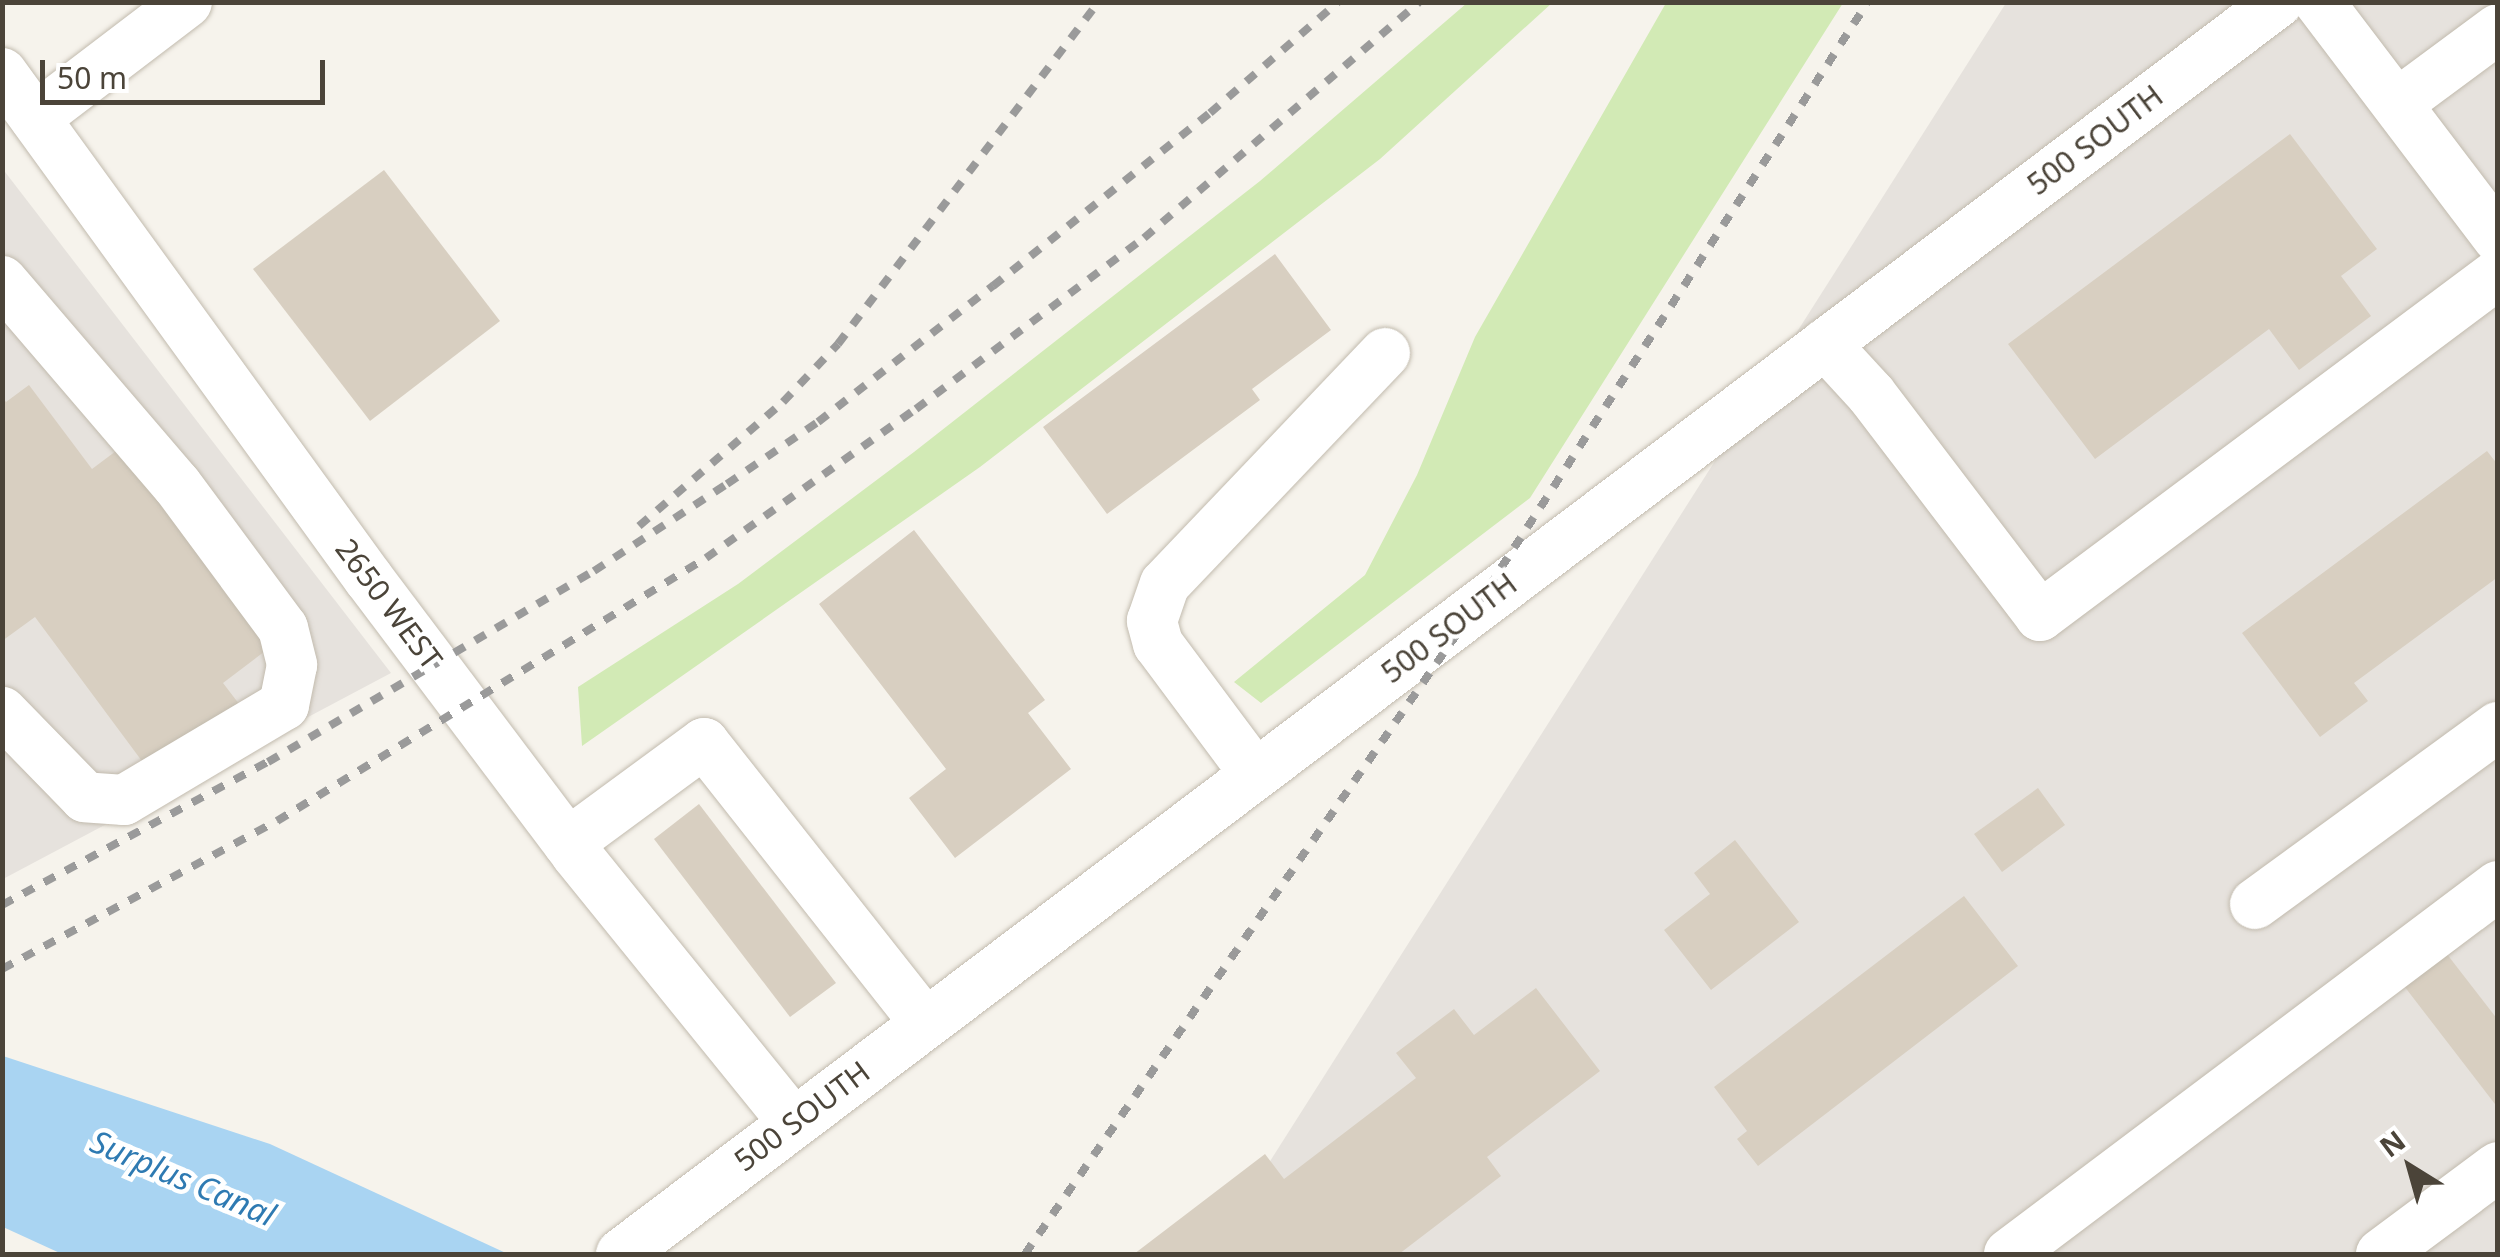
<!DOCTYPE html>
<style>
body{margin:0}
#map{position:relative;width:2500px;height:1257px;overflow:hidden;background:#f6f3ec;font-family:"Noto Sans",sans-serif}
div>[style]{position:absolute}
.industrial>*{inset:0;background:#e6e2dd}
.green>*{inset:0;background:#d2eab5}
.water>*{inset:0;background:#a9d4f2}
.building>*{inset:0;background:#d8cfc1}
.roads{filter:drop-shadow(0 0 2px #c2bbae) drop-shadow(0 0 2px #c2bbae)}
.minor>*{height:50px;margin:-25px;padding:0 25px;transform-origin:25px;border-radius:25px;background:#fff}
.rail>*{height:8px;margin-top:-4px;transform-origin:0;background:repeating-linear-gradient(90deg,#9a9a9a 0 12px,transparent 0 24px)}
span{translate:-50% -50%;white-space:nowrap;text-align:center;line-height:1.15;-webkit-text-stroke:9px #fff;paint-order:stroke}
.street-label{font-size:30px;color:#4b4439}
.water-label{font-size:32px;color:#2e7ab2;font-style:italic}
.frame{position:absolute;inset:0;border:5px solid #4b4439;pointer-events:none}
.north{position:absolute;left:2360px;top:1117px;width:100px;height:100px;-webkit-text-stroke:8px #fff;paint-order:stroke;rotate:323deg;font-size:28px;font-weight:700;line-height:40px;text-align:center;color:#4b4439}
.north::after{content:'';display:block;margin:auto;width:35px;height:45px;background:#4b4439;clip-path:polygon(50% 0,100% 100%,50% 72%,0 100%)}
.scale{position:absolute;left:40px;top:60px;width:285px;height:45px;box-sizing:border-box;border:5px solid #4b4439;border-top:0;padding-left:12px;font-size:30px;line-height:35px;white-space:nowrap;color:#4b4439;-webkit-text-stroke:8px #fff;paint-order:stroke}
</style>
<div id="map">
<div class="industrial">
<div style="clip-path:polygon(2006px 3px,2497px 3px,2497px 1254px,1211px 1254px)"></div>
<div style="clip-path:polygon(2px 168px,391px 673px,3px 879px,2px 879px)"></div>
</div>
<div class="green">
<div style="clip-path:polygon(1467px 3px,1552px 3px,1380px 159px,980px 467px,582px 746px,578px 687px,738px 584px,914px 452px,1260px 181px)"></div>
<div style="clip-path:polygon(1666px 3px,1843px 3px,1530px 498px,1261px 703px,1234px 682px,1365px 575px,1417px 475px,1475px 337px)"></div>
</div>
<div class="water">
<div style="clip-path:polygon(3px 1056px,270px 1144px,508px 1254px,62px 1254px,3px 1227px)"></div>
</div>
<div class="building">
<div style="clip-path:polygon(2290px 134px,2377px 249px,2341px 276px,2371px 316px,2299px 370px,2269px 329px,2095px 459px,2008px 344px)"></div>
<div style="clip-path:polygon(384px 170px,500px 321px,370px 421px,253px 269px)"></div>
<div style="clip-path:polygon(1275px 254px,1331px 330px,1252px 389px,1260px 400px,1107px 514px,1043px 427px)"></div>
<div style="clip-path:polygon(29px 385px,92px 469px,120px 448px,269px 648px,223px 683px,246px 713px,156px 780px,35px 617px,2px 641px,2px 397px,6px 402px)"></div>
<div style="clip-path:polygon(2487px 451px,2498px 465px,2498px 577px,2354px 683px,2368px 701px,2320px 737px,2242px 633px)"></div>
<div style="clip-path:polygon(914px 530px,1045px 700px,1028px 713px,1071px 769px,955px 858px,909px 798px,946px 769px,819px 604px)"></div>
<div style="clip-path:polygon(2038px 788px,2065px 825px,2002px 872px,1974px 834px)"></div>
<div style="clip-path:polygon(699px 804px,836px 983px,790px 1017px,654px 839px)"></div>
<div style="clip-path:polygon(1735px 840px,1799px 922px,1711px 990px,1664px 930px,1710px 894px,1694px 873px)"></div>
<div style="clip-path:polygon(1964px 896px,2018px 966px,1758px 1166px,1737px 1139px,1747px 1131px,1714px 1087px)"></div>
<div style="clip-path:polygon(2443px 949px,2498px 1020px,2498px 1108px,2401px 982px)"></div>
<div style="clip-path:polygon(1536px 988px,1600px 1071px,1487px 1157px,1501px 1176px,1399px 1254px,1134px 1254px,1265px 1154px,1284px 1179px,1416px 1078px,1396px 1053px,1454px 1009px,1474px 1035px)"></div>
</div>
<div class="roads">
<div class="minor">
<div style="left:2319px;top:2px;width:296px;rotate:52.8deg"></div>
<div style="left:2px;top:73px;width:625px;rotate:54.05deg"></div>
<div style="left:369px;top:579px;width:344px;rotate:53deg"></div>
<div style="left:576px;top:854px;width:345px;rotate:51deg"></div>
<div style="left:2398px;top:103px;width:124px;rotate:-36.5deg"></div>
<div style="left:35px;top:118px;width:191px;rotate:-37.3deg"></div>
<div style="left:2px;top:281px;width:269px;rotate:49.4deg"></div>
<div style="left:177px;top:485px;width:178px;rotate:53.5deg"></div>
<div style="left:283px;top:628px;width:38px;rotate:76deg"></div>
<div style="left:292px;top:665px;width:41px;rotate:101.3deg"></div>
<div style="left:284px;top:705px;width:186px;rotate:149.3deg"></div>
<div style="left:124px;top:800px;width:39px;rotate:-176deg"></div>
<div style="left:85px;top:797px;width:119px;rotate:-134.3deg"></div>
<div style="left:1825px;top:344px;width:68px;rotate:47.4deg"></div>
<div style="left:1871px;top:394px;width:279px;rotate:52.7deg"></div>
<div style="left:2040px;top:616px;width:572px;rotate:-36.75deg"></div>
<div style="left:1255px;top:774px;width:162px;rotate:-126.7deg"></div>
<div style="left:1158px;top:644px;width:24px;rotate:-105deg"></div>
<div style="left:1152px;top:621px;width:39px;rotate:-71deg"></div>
<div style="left:1165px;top:584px;width:319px;rotate:-46.4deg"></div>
<div style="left:568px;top:843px;width:169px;rotate:-36.3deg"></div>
<div style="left:704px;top:743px;width:357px;rotate:51.7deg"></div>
<div style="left:2255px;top:904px;width:301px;rotate:-36.1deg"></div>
<div style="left:621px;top:1254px;width:2077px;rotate:-37.07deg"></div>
<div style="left:2009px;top:1254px;width:612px;rotate:-36.96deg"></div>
<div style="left:2381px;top:1254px;width:146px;rotate:-36.6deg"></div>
</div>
</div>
<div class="rail">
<div style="left:639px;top:526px;width:190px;rotate:-40.7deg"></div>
<div style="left:783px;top:402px;width:80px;rotate:-46.5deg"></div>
<div style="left:838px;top:344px;width:430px;rotate:-52.7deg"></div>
<div style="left:2px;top:905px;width:302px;rotate:-28.3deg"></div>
<div style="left:268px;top:762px;width:378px;rotate:-30.4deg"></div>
<div style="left:594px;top:571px;width:159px;rotate:-33.2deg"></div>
<div style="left:727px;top:484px;width:110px;rotate:-34.3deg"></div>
<div style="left:818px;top:422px;width:222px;rotate:-37.9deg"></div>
<div style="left:993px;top:286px;width:278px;rotate:-38.6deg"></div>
<div style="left:1210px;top:113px;width:169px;rotate:-40.9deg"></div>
<div style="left:2px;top:969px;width:312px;rotate:-28.3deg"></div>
<div style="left:277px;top:821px;width:503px;rotate:-31.51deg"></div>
<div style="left:706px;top:558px;width:257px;rotate:-35.4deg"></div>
<div style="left:916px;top:409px;width:285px;rotate:-36.9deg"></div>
<div style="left:1144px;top:238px;width:362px;rotate:-40.6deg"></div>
<div style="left:1025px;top:1254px;width:787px;rotate:-55.14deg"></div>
<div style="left:1475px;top:608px;width:722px;rotate:-57.04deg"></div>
</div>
<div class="street-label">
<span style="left:2095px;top:140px;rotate:-37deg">500 SOUTH</span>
<span style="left:389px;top:604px;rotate:53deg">2650 WEST</span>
<span style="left:1449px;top:628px;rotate:-37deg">500 SOUTH</span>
<span style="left:802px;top:1116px;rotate:-37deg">500 SOUTH</span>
</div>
<div class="water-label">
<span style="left:183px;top:1178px;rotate:23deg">Surplus Canal</span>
</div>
<div class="frame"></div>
<div class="north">N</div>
<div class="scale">50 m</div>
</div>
